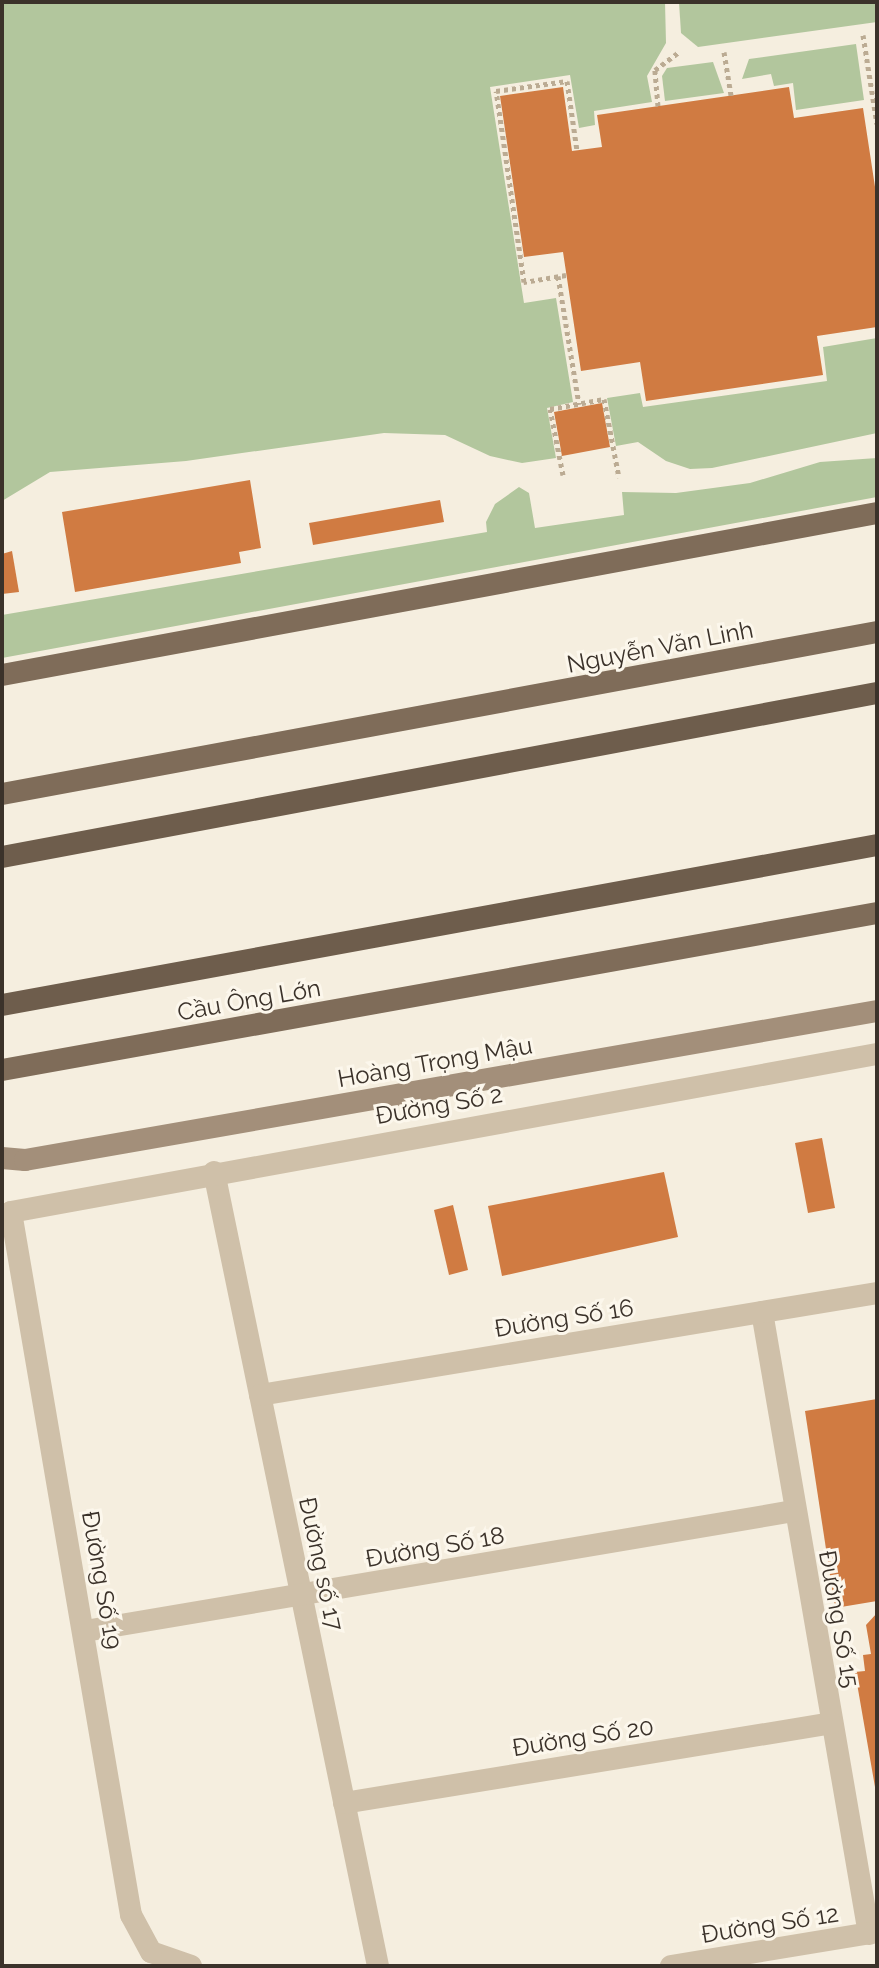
<!DOCTYPE html>
<meta charset="utf-8">
<style>
body{margin:0}
#map{position:relative;width:879px;height:1968px;overflow:hidden;background:#f5eedf;font-family:Raleway,sans-serif}
div>[style]{position:absolute}
.green>*{inset:0;background:#b2c69d}
.building>*{inset:0;background:#d07b42}
.path>*{height:5px;margin-top:-2.5px;transform-origin:0;background:repeating-linear-gradient(90deg,#bbab93 0 4px,transparent 0 8px)}
.minor>*{height:22px;margin:-11px;padding:0 11px;transform-origin:11px;border-radius:11px;background:#cfc0a9}
.secondary>*{height:22px;margin:-11px;padding:0 11px;transform-origin:11px;border-radius:11px;background:#a38f7a}
.primary>*{height:22px;margin:-11px;padding:0 11px;transform-origin:11px;border-radius:11px;background:#7f6c59}
.trunk>*{height:22px;margin:-11px;padding:0 11px;transform-origin:11px;border-radius:11px;background:#6e5d4c}
span{translate:-50% -50%;white-space:nowrap;text-align:center;line-height:1.15;-webkit-text-stroke:6px #fcf7ec;paint-order:stroke}
.street-label{font-size:24px;color:#3b322a}
.frame{position:absolute;inset:0;border:4px solid #3b322a;pointer-events:none}
</style>
<div id="map">
<div class="green">
<div style="clip-path:polygon(2px 2px,665px 2px,666px 43px,647px 76px,652px 102px,594px 111px,595px 125px,579px 128px,570px 75px,490px 87px,524px 303px,556px 298px,573px 402px,547px 408px,556px 458px,522px 463px,490px 456px,445px 435px,384px 433px,186px 461px,50px 472px,2px 501px)"></div>
<div style="clip-path:polygon(679px 2px,877px 2px,877px 22px,698px 47px,681px 33px)"></div>
<div style="clip-path:polygon(856px 44px,864px 100px,796px 110px,793px 83px,774px 86px,771px 74px,742px 79px,749px 59px)"></div>
<div style="clip-path:polygon(713px 62px,724px 93px,665px 101px,662px 76px,667px 68px)"></div>
<div style="clip-path:polygon(877px 338px,877px 433px,712px 468px,690px 469px,666px 461px,638px 442px,616px 446px,607px 398px,640px 393px,643px 407px,827px 381px,823px 347px)"></div>
<div style="clip-path:polygon(877px 458px,877px 497px,2px 658px,2px 615px,487px 532px,486px 522px,495px 504px,519px 487px,529px 493px,535px 528px,624px 515px,622px 492px,676px 493px,750px 483px,820px 462px)"></div>
</div>
<div class="building">
<div style="clip-path:polygon(563px 87px,572px 151px,602px 147px,597px 115px,789px 87px,794px 118px,863px 108px,877px 200px,877px 327px,817px 336px,823px 375px,646px 401px,640px 362px,581px 371px,563px 252px,524px 257px,500px 96px)"></div>
<div style="clip-path:polygon(602px 403px,610px 447px,562px 456px,554px 412px)"></div>
<div style="clip-path:polygon(250px 480px,261px 548px,239px 552px,241px 563px,75px 592px,62px 512px)"></div>
<div style="clip-path:polygon(440px 500px,444px 522px,313px 545px,309px 523px)"></div>
<div style="clip-path:polygon(12px 551px,19px 592px,2px 594px,2px 554px)"></div>
<div style="clip-path:polygon(822px 1138px,835px 1208px,808px 1213px,795px 1143px)"></div>
<div style="clip-path:polygon(664px 1172px,678px 1237px,502px 1276px,488px 1206px)"></div>
<div style="clip-path:polygon(453px 1205px,468px 1270px,449px 1275px,434px 1210px)"></div>
<div style="clip-path:polygon(877px 1399px,877px 1601px,835px 1608px,805px 1411px)"></div>
<div style="clip-path:polygon(877px 1613px,877px 1787px,875px 1787px,855px 1672px,865px 1671px,863px 1655px,871px 1654px,866px 1625px)"></div>
</div>
<div class="path">
<div style="left:863px;top:35px;width:90px;rotate:81.1deg"></div>
<div style="left:724px;top:52px;width:44px;rotate:80.8deg"></div>
<div style="left:658px;top:106px;width:36px;rotate:-95deg"></div>
<div style="left:655px;top:70px;width:30px;rotate:-37deg"></div>
<div style="left:566px;top:275px;width:43px;rotate:170.5deg"></div>
<div style="left:524px;top:282px;width:193px;rotate:-98.3deg"></div>
<div style="left:496px;top:91px;width:72px;rotate:-8deg"></div>
<div style="left:567px;top:81px;width:70px;rotate:81.8deg"></div>
<div style="left:558px;top:276px;width:130px;rotate:80.7deg"></div>
<div style="left:563px;top:475px;width:67px;rotate:-101.1deg"></div>
<div style="left:550px;top:409px;width:55px;rotate:-10.5deg"></div>
<div style="left:604px;top:399px;width:80px;rotate:79.2deg"></div>
</div>
<div class="minor">
<div style="left:214px;top:1172px;width:811px;rotate:78.33deg"></div>
<div style="left:762px;top:1312px;width:631px;rotate:80.24deg"></div>
<div style="left:260px;top:1395px;width:625px;rotate:-9.39deg"></div>
<div style="left:85px;top:1631px;width:719px;rotate:-9.61deg"></div>
<div style="left:344px;top:1803px;width:494px;rotate:-9.3deg"></div>
<div style="left:191px;top:1966px;width:42px;rotate:-160.7deg"></div>
<div style="left:151px;top:1952px;width:42px;rotate:-118.4deg"></div>
<div style="left:131px;top:1915px;width:713px;rotate:-99.69deg"></div>
<div style="left:11px;top:1212px;width:880px;rotate:-10.34deg"></div>
<div style="left:671px;top:1966px;width:209px;rotate:-9.4deg"></div>
</div>
<div class="secondary">
<div style="left:2px;top:1158px;width:23px;rotate:5deg"></div>
<div style="left:25px;top:1160px;width:865px;rotate:-9.92deg"></div>
</div>
<div class="primary">
<div style="left:2px;top:675px;width:890px;rotate:-10.49deg"></div>
<div style="left:2px;top:794px;width:890px;rotate:-10.49deg"></div>
<div style="left:2px;top:1070px;width:889px;rotate:-10.17deg"></div>
</div>
<div class="trunk">
<div style="left:2px;top:857px;width:890px;rotate:-10.62deg"></div>
<div style="left:2px;top:1005px;width:890px;rotate:-10.36deg"></div>
</div>
<div class="street-label">
<span style="left:660px;top:647px;rotate:-11deg">Nguyễn Văn Linh</span>
<span style="left:249px;top:1000px;rotate:-10deg">Cầu Ông Lớn</span>
<span style="left:435px;top:1062px;rotate:-10deg">Hoàng Trọng Mậu</span>
<span style="left:439px;top:1105px;rotate:-10deg">Đường Số 2</span>
<span style="left:564px;top:1318px;rotate:-9deg">Đường Số 16</span>
<span style="left:435px;top:1547px;rotate:-10deg">Đường Số 18</span>
<span style="left:321px;top:1564px;rotate:78deg">Đường số 17</span>
<span style="left:102px;top:1580px;rotate:80deg">Đường Số 19</span>
<span style="left:839px;top:1619px;rotate:80deg">Đường Số 15</span>
<span style="left:583px;top:1737px;rotate:-9deg">Đường Số 20</span>
<span style="left:770px;top:1924px;rotate:-9deg">Đường Số 12</span>
</div>
<div class="frame"></div>
</div>
